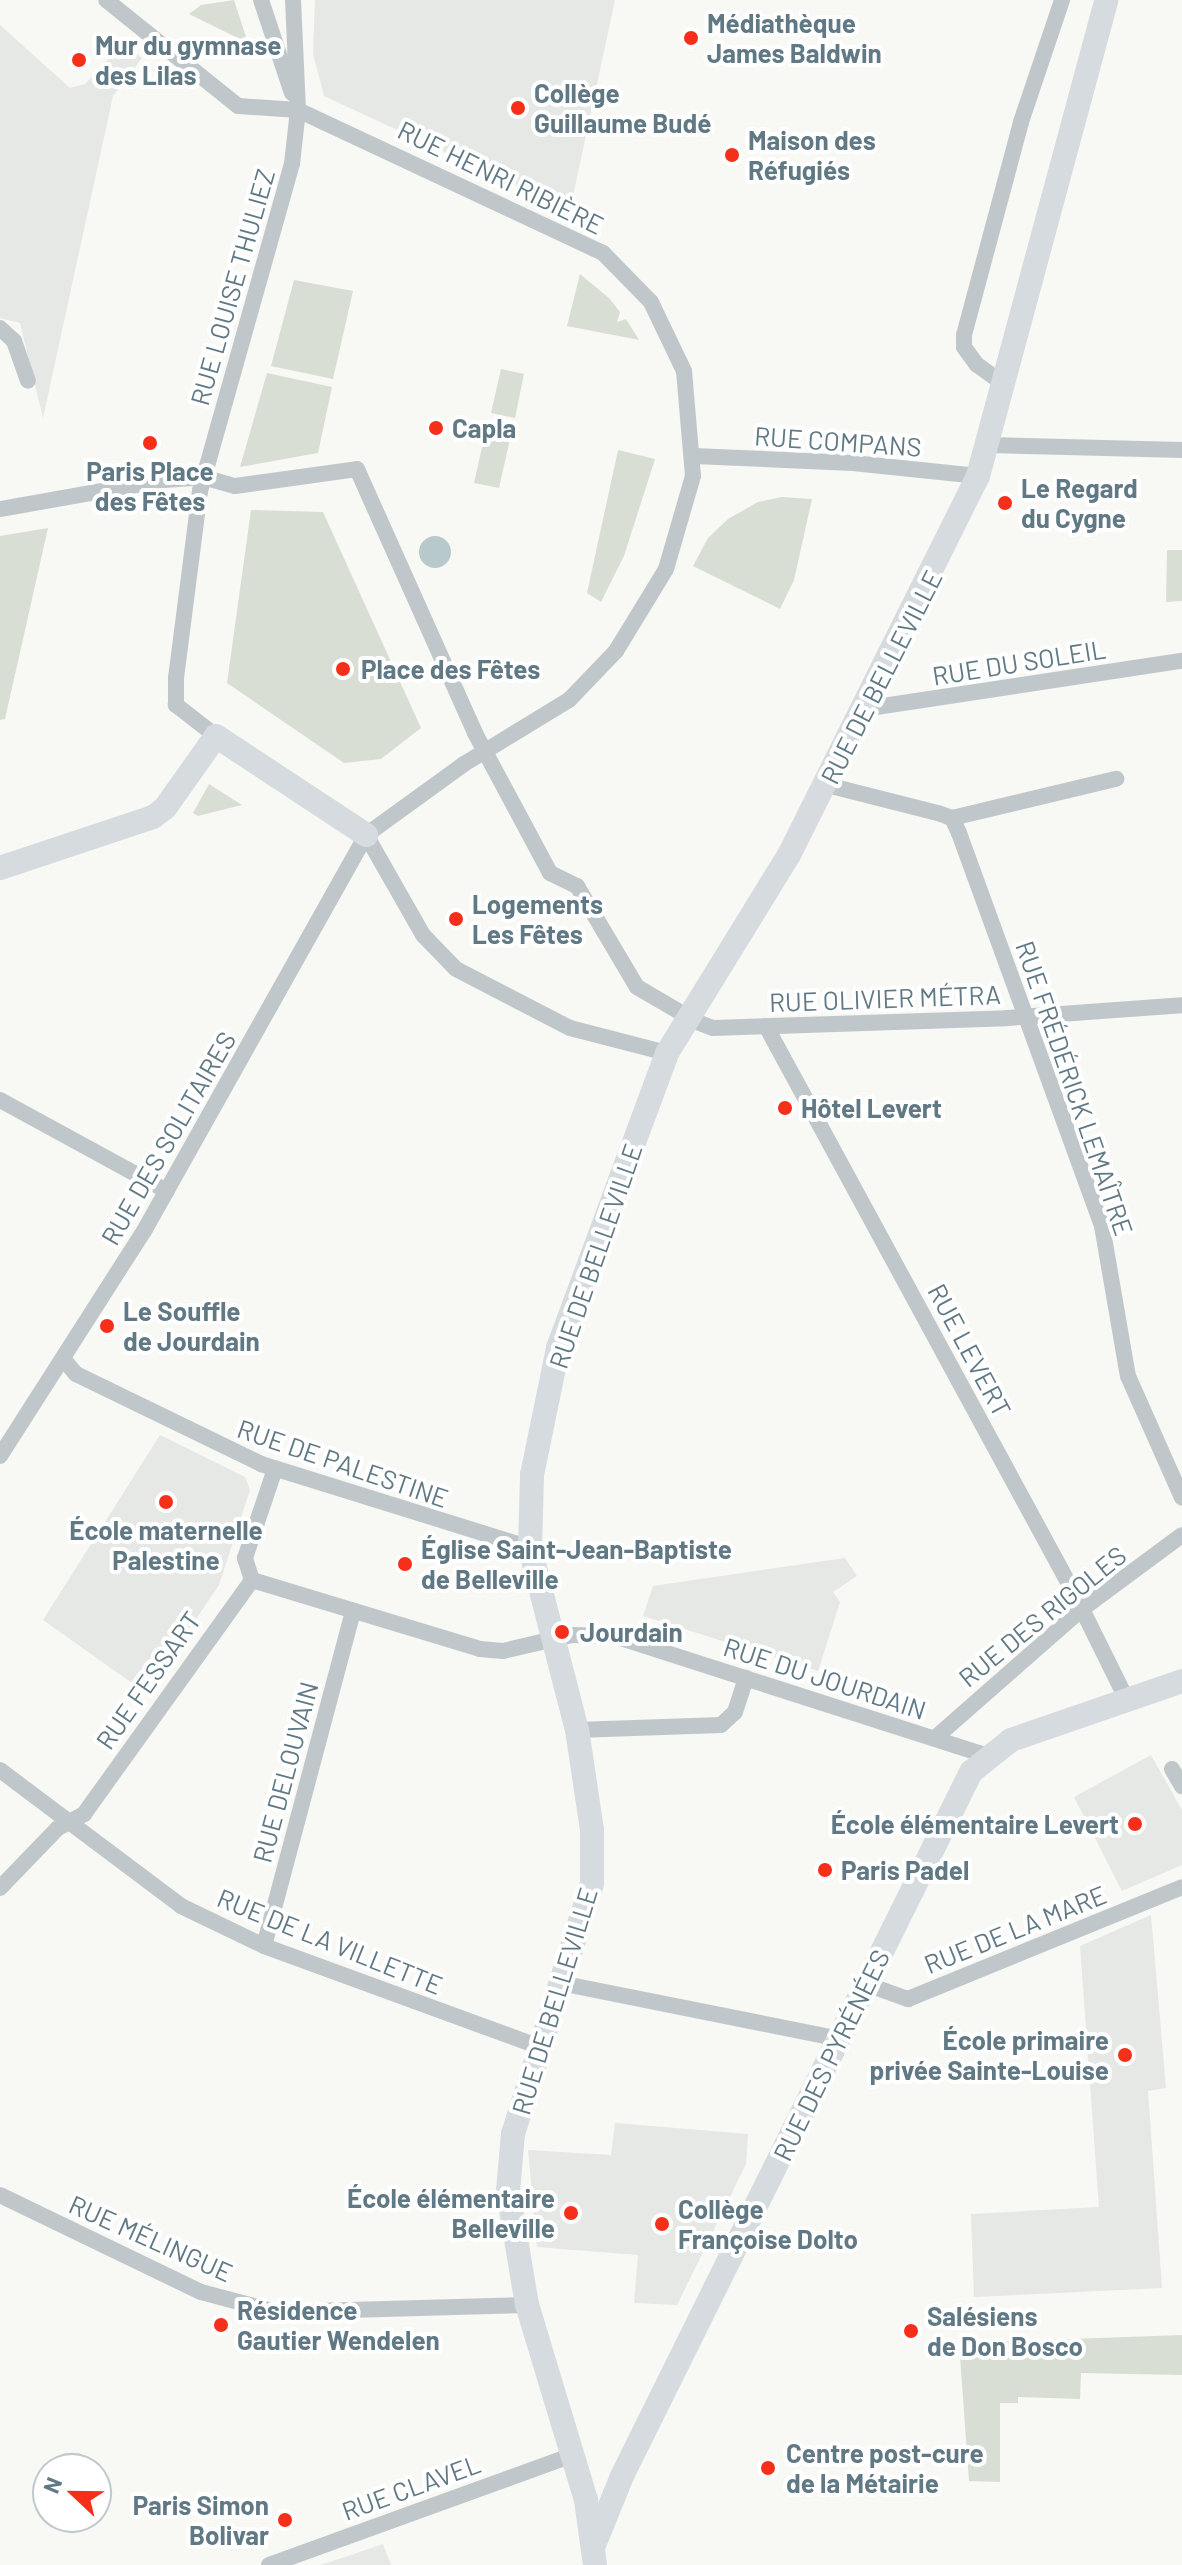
<!DOCTYPE html>
<meta charset="utf-8">
<style>
body{margin:0}
#map{position:relative;width:1182px;height:2565px;overflow:hidden;background:#f8f8f5;font-family:Barlow,sans-serif}
div>[style]{position:absolute}
.built>*{inset:0;background:#e6e8e6}
.green>*{inset:0;background:#d9ded4}
.water>*{inset:0;background:#b7c9cb}
.round{border-radius:50%}
.street>*{height:16px;margin:-8px;padding:0 8px;transform-origin:8px;border-radius:8px;background:#c0c7ca}
.secondary>*{height:24px;margin:-12px;padding:0 12px;transform-origin:12px;border-radius:12px;background:#d5dbde}
.dots>*{width:22px;height:22px;translate:-50% -50%;box-sizing:border-box;border:4px solid #fff;border-radius:50%}
span{translate:-50% -50%;white-space:nowrap;text-align:center;line-height:1.15;-webkit-text-stroke:8px #fff;paint-order:stroke}
.poi-label{font-size:26px;color:#607984;font-weight:700}
.left{translate:0 -50%;text-align:left}
.right{translate:-100% -50%;text-align:right}
.street-label{font-size:26px;color:#607984}
.north{position:absolute;left:32px;top:2453px;width:80px;height:80px;box-sizing:border-box;background:#fff;border:2px solid #bfc9ce;border-radius:50%;rotate:292deg;font-size:22px;font-weight:700;line-height:32px;text-align:center;color:#607984}
.north::after{content:'';display:block;margin:auto;width:28px;height:36px;background:#f52f19;clip-path:polygon(50% 0,100% 100%,50% 72%,0 100%)}
</style>
<div id="map">
<div class="built">
<div style="clip-path:polygon(315px 0,615px 0,570px 210px,324px 96px,313px 54px)"></div>
<div style="clip-path:polygon(0 25px,70px 88px,85px 84px,123px 43px,142px 58px,113px 96px,43px 418px,20px 323px,0 318px)"></div>
<div style="clip-path:polygon(160px 1435px,245px 1477px,250px 1490px,219px 1585px,146px 1693px,43px 1620px)"></div>
<div style="clip-path:polygon(845px 1558px,857px 1576px,833px 1592px,840px 1602px,818px 1671px,643px 1616px,653px 1586px)"></div>
<div style="clip-path:polygon(1151px 1755px,1182px 1810px,1182px 1865px,1122px 1891px,1074px 1797px)"></div>
<div style="clip-path:polygon(1151px 1915px,1166px 2088px,1148px 2091px,1162px 2288px,974px 2297px,971px 2214px,1099px 2207px,1080px 1946px)"></div>
<div style="clip-path:polygon(615px 2123px,748px 2134px,746px 2164px,677px 2305px,634px 2303px,638px 2255px,537px 2247px,528px 2150px,611px 2155px)"></div>
<div style="clip-path:polygon(383px 2544px,391px 2565px,320px 2565px,348px 2556px)"></div>
</div>
<div class="green">
<div style="clip-path:polygon(234px 0,248px 43px,189px 14px,201px 5px)"></div>
<div style="clip-path:polygon(580px 274px,609px 298px,620px 312px,617px 322px,626px 319px,639px 340px,567px 326px)"></div>
<div style="clip-path:polygon(294px 280px,353px 291px,333px 379px,271px 366px)"></div>
<div style="clip-path:polygon(501px 369px,524px 374px,515px 418px,491px 413px)"></div>
<div style="clip-path:polygon(267px 373px,332px 387px,318px 453px,240px 467px)"></div>
<div style="clip-path:polygon(488px 420px,513px 426px,499px 488px,474px 483px)"></div>
<div style="clip-path:polygon(618px 450px,655px 459px,624px 556px,601px 602px,587px 593px)"></div>
<div style="clip-path:polygon(782px 497px,812px 499px,794px 580px,780px 609px,693px 566px,708px 538px,728px 519px,758px 502px)"></div>
<div style="clip-path:polygon(251px 510px,323px 512px,421px 728px,381px 759px,344px 763px,227px 683px)"></div>
<div style="clip-path:polygon(48px 528px,5px 719px,0 720px,0 536px)"></div>
<div style="clip-path:polygon(1167px 550px,1182px 550px,1182px 601px,1166px 602px)"></div>
<div style="clip-path:polygon(209px 784px,242px 805px,198px 816px,193px 813px)"></div>
<div style="clip-path:polygon(1182px 2335px,1182px 2375px,1081px 2373px,1080px 2399px,1018px 2397px,1018px 2403px,1000px 2403px,1000px 2482px,969px 2481px,959px 2343px)"></div>
</div>
<div class="water">
<div class="round" style="left:419px;top:536px;width:32px;height:32px"></div>
</div>
<div class="street">
<div style="left:261px;top:0;width:98px;rotate:71.6deg"></div>
<div style="left:0;top:328px;width:19px;rotate:43deg"></div>
<div style="left:14px;top:341px;width:42px;rotate:70.7deg"></div>
<div style="left:1005px;top:385px;width:34px;rotate:-144deg"></div>
<div style="left:977px;top:365px;width:22px;rotate:-126deg"></div>
<div style="left:964px;top:347px;width:12px;rotate:-90deg"></div>
<div style="left:964px;top:335px;width:220px;rotate:-75deg"></div>
<div style="left:1021px;top:122px;width:129px;rotate:-71.4deg"></div>
<div style="left:987px;top:445px;width:195px;rotate:1.5deg"></div>
<div style="left:694px;top:456px;width:159px;rotate:2.5deg"></div>
<div style="left:853px;top:463px;width:126px;rotate:5.9deg"></div>
<div style="left:0;top:509px;width:167px;rotate:-10deg"></div>
<div style="left:164px;top:480px;width:39px;rotate:-4deg"></div>
<div style="left:203px;top:477px;width:33px;rotate:16deg"></div>
<div style="left:235px;top:486px;width:123px;rotate:-7.9deg"></div>
<div style="left:357px;top:469px;width:289px;rotate:65.9deg"></div>
<div style="left:475px;top:733px;width:159px;rotate:61.8deg"></div>
<div style="left:550px;top:873px;width:30px;rotate:26deg"></div>
<div style="left:577px;top:886px;width:117px;rotate:59.3deg"></div>
<div style="left:637px;top:987px;width:69px;rotate:30.3deg"></div>
<div style="left:697px;top:1022px;width:17px;rotate:21deg"></div>
<div style="left:713px;top:1028px;width:294px;rotate:-1.9deg"></div>
<div style="left:1007px;top:1018px;width:175px;rotate:-4.2deg"></div>
<div style="left:863px;top:709px;width:323px;rotate:-8.6deg"></div>
<div style="left:216px;top:736px;width:51px;rotate:-142.2deg"></div>
<div style="left:176px;top:705px;width:27px;rotate:-90deg"></div>
<div style="left:176px;top:678px;width:189px;rotate:-82.7deg"></div>
<div style="left:200px;top:491px;width:340px;rotate:-74.3deg"></div>
<div style="left:292px;top:164px;width:54px;rotate:-83.7deg"></div>
<div style="left:298px;top:110px;width:110px;rotate:-92.6deg"></div>
<div style="left:827px;top:785px;width:114px;rotate:14.2deg"></div>
<div style="left:938px;top:813px;width:15px;rotate:20deg"></div>
<div style="left:952px;top:818px;width:17px;rotate:65deg"></div>
<div style="left:959px;top:833px;width:418px;rotate:70deg"></div>
<div style="left:1102px;top:1226px;width:152px;rotate:80.2deg"></div>
<div style="left:1128px;top:1376px;width:133px;rotate:66.1deg"></div>
<div style="left:952px;top:818px;width:169px;rotate:-13.4deg"></div>
<div style="left:366px;top:835px;width:115px;rotate:60.3deg"></div>
<div style="left:423px;top:935px;width:47px;rotate:45.9deg"></div>
<div style="left:456px;top:969px;width:128px;rotate:27.4deg"></div>
<div style="left:570px;top:1028px;width:100px;rotate:14.5deg"></div>
<div style="left:766px;top:1026px;width:650px;rotate:61.5deg"></div>
<div style="left:1076px;top:1597px;width:115px;rotate:63.7deg"></div>
<div style="left:0;top:1100px;width:190px;rotate:28.6deg"></div>
<div style="left:65px;top:1361px;width:17px;rotate:50deg"></div>
<div style="left:76px;top:1374px;width:206px;rotate:25.9deg"></div>
<div style="left:261px;top:1464px;width:282px;rotate:17.3deg"></div>
<div style="left:0;top:1456px;width:267px;rotate:-57.4deg"></div>
<div style="left:144px;top:1231px;width:454px;rotate:-60.7deg"></div>
<div style="left:366px;top:835px;width:121px;rotate:-35.9deg"></div>
<div style="left:464px;top:764px;width:123px;rotate:-31.4deg"></div>
<div style="left:569px;top:700px;width:68px;rotate:-46.2deg"></div>
<div style="left:616px;top:651px;width:96px;rotate:-58.6deg"></div>
<div style="left:666px;top:569px;width:97px;rotate:-73.8deg"></div>
<div style="left:693px;top:476px;width:105px;rotate:-94.9deg"></div>
<div style="left:684px;top:371px;width:76px;rotate:-115.6deg"></div>
<div style="left:651px;top:302px;width:69px;rotate:-134.4deg"></div>
<div style="left:603px;top:253px;width:337px;rotate:-154.9deg"></div>
<div style="left:298px;top:110px;width:60px;rotate:-176.2deg"></div>
<div style="left:238px;top:106px;width:169px;rotate:-141.2deg"></div>
<div style="left:252px;top:1580px;width:238px;rotate:16.8deg"></div>
<div style="left:480px;top:1649px;width:23px;rotate:5deg"></div>
<div style="left:503px;top:1651px;width:71px;rotate:-13.1deg"></div>
<div style="left:572px;top:1635px;width:42px;rotate:1.4deg"></div>
<div style="left:614px;top:1636px;width:390px;rotate:17.8deg"></div>
<div style="left:252px;top:1580px;width:23px;rotate:-108deg"></div>
<div style="left:245px;top:1558px;width:94px;rotate:-71.4deg"></div>
<div style="left:577px;top:1730px;width:144px;rotate:-2deg"></div>
<div style="left:721px;top:1725px;width:19px;rotate:-43deg"></div>
<div style="left:735px;top:1712px;width:36px;rotate:-72deg"></div>
<div style="left:935px;top:1738px;width:196px;rotate:-41.3deg"></div>
<div style="left:1082px;top:1609px;width:124px;rotate:-36.5deg"></div>
<div style="left:1172px;top:1769px;width:20px;rotate:60deg"></div>
<div style="left:0;top:1770px;width:226px;rotate:36.9deg"></div>
<div style="left:181px;top:1906px;width:92px;rotate:25.7deg"></div>
<div style="left:264px;top:1946px;width:294px;rotate:20.1deg"></div>
<div style="left:0;top:1888px;width:83px;rotate:-46deg"></div>
<div style="left:58px;top:1828px;width:30px;rotate:-28deg"></div>
<div style="left:84px;top:1814px;width:288px;rotate:-54.3deg"></div>
<div style="left:264px;top:1946px;width:347px;rotate:-75.1deg"></div>
<div style="left:560px;top:1983px;width:285px;rotate:11.3deg"></div>
<div style="left:866px;top:1984px;width:45px;rotate:19.7deg"></div>
<div style="left:908px;top:1999px;width:296px;rotate:-22.2deg"></div>
<div style="left:0;top:2195px;width:223px;rotate:25.8deg"></div>
<div style="left:201px;top:2292px;width:78px;rotate:14.9deg"></div>
<div style="left:276px;top:2312px;width:251px;rotate:-1.6deg"></div>
<div style="left:269px;top:2565px;width:320px;rotate:-19.9deg"></div>
</div>
<div class="secondary">
<div style="left:0;top:868px;width:161px;rotate:-18.4deg"></div>
<div style="left:153px;top:817px;width:15px;rotate:-37deg"></div>
<div style="left:165px;top:808px;width:88px;rotate:-54.7deg"></div>
<div style="left:216px;top:736px;width:180px;rotate:33.4deg"></div>
<div style="left:594px;top:2545px;width:74px;rotate:-67.9deg"></div>
<div style="left:622px;top:2476px;width:786px;rotate:-63.63deg"></div>
<div style="left:971px;top:1772px;width:51px;rotate:-38.7deg"></div>
<div style="left:1011px;top:1740px;width:181px;rotate:-19deg"></div>
<div style="left:595px;top:2565px;width:66px;rotate:-97.9deg"></div>
<div style="left:586px;top:2500px;width:204px;rotate:-106.8deg"></div>
<div style="left:527px;top:2305px;width:116px;rotate:-99.5deg"></div>
<div style="left:508px;top:2191px;width:57px;rotate:-85deg"></div>
<div style="left:513px;top:2134px;width:263px;rotate:-72.5deg"></div>
<div style="left:592px;top:1883px;width:53px;rotate:-90deg"></div>
<div style="left:592px;top:1830px;width:101px;rotate:-98.5deg"></div>
<div style="left:577px;top:1730px;width:188px;rotate:-104.5deg"></div>
<div style="left:530px;top:1548px;width:73px;rotate:-88.4deg"></div>
<div style="left:532px;top:1475px;width:130px;rotate:-78.4deg"></div>
<div style="left:558px;top:1348px;width:314px;rotate:-69.7deg"></div>
<div style="left:667px;top:1053px;width:233px;rotate:-58.4deg"></div>
<div style="left:789px;top:855px;width:424px;rotate:-63.5deg"></div>
<div style="left:978px;top:476px;width:493px;rotate:-74.9deg"></div>
</div>
<div class="dots">
<div style="left:691px;top:38px;background:#f52f19"></div>
<div style="left:79px;top:60px;background:#f52f19"></div>
<div style="left:518px;top:108px;background:#f52f19"></div>
<div style="left:732px;top:155px;background:#f52f19"></div>
<div style="left:436px;top:428px;background:#f52f19"></div>
<div style="left:150px;top:443px;background:#f52f19"></div>
<div style="left:1005px;top:503px;background:#f52f19"></div>
<div style="left:343px;top:669px;background:#f52f19"></div>
<div style="left:456px;top:919px;background:#f52f19"></div>
<div style="left:785px;top:1108px;background:#f52f19"></div>
<div style="left:107px;top:1326px;background:#f52f19"></div>
<div style="left:166px;top:1502px;background:#f52f19"></div>
<div style="left:405px;top:1564px;background:#f52f19"></div>
<div style="left:562px;top:1632px;background:#f52f19"></div>
<div style="left:1135px;top:1824px;background:#f52f19"></div>
<div style="left:825px;top:1870px;background:#f52f19"></div>
<div style="left:1125px;top:2055px;background:#f52f19"></div>
<div style="left:571px;top:2213px;background:#f52f19"></div>
<div style="left:662px;top:2224px;background:#f52f19"></div>
<div style="left:221px;top:2325px;background:#f52f19"></div>
<div style="left:911px;top:2331px;background:#f52f19"></div>
<div style="left:768px;top:2468px;background:#f52f19"></div>
<div style="left:285px;top:2520px;background:#f52f19"></div>
</div>
<div class="poi-label">
<span class="left" style="left:707px;top:38px">Médiathèque<br>James Baldwin</span>
<span class="left" style="left:95px;top:60px">Mur du gymnase<br>des Lilas</span>
<span class="left" style="left:534px;top:108px">Collège<br>Guillaume Budé</span>
<span class="left" style="left:748px;top:155px">Maison des<br>Réfugiés</span>
<span class="left" style="left:452px;top:428px">Capla</span>
<span style="left:150px;top:486px">Paris Place<br>des Fêtes</span>
<span class="left" style="left:1021px;top:503px">Le Regard<br>du Cygne</span>
<span class="left" style="left:361px;top:669px">Place des Fêtes</span>
<span class="left" style="left:472px;top:919px">Logements<br>Les Fêtes</span>
<span class="left" style="left:801px;top:1108px">Hôtel Levert</span>
<span class="left" style="left:123px;top:1326px">Le Souffle<br>de Jourdain</span>
<span style="left:166px;top:1545px">École maternelle<br>Palestine</span>
<span class="left" style="left:421px;top:1564px">Église Saint-Jean-Baptiste<br>de Belleville</span>
<span class="left" style="left:580px;top:1632px">Jourdain</span>
<span class="right" style="left:1119px;top:1824px">École élémentaire Levert</span>
<span class="left" style="left:841px;top:1870px">Paris Padel</span>
<span class="right" style="left:1109px;top:2055px">École primaire<br>privée Sainte-Louise</span>
<span class="right" style="left:555px;top:2213px">École élémentaire<br>Belleville</span>
<span class="left" style="left:678px;top:2224px">Collège<br>Françoise Dolto</span>
<span class="left" style="left:237px;top:2325px">Résidence<br>Gautier Wendelen</span>
<span class="left" style="left:927px;top:2331px">Salésiens<br>de Don Bosco</span>
<span class="left" style="left:786px;top:2468px">Centre post-cure<br>de la Métairie</span>
<span class="right" style="left:269px;top:2520px">Paris Simon<br>Bolivar</span>
</div>
<div class="street-label">
<span style="left:501px;top:177px;rotate:26deg">RUE HENRI RIBIÈRE</span>
<span style="left:232px;top:287px;rotate:-74deg">RUE LOUISE THULIEZ</span>
<span style="left:838px;top:441px;rotate:4deg">RUE COMPANS</span>
<span style="left:1019px;top:662px;rotate:-9deg">RUE DU SOLEIL</span>
<span style="left:881px;top:677px;rotate:-63deg">RUE DE BELLEVILLE</span>
<span style="left:885px;top:998px;rotate:-2deg">RUE OLIVIER MÉTRA</span>
<span style="left:1075px;top:1088px;rotate:71deg">RUE FRÉDÉRICK LEMAÎTRE</span>
<span style="left:168px;top:1138px;rotate:-60deg">RUE DES SOLITAIRES</span>
<span style="left:595px;top:1256px;rotate:-71deg">RUE DE BELLEVILLE</span>
<span style="left:970px;top:1350px;rotate:62deg">RUE LEVERT</span>
<span style="left:343px;top:1463px;rotate:19deg">RUE DE PALESTINE</span>
<span style="left:1042px;top:1616px;rotate:-39deg">RUE DES RIGOLES</span>
<span style="left:825px;top:1678px;rotate:18deg">RUE DU JOURDAIN</span>
<span style="left:148px;top:1680px;rotate:-55deg">RUE FESSART</span>
<span style="left:285px;top:1772px;rotate:-75deg">RUE DELOUVAIN</span>
<span style="left:1015px;top:1929px;rotate:-22deg">RUE DE LA MARE</span>
<span style="left:330px;top:1941px;rotate:22deg">RUE DE LA VILLETTE</span>
<span style="left:554px;top:2001px;rotate:-73deg">RUE DE BELLEVILLE</span>
<span style="left:831px;top:2055px;rotate:-64deg">RUE DES PYRÉNÉES</span>
<span style="left:151px;top:2238px;rotate:24deg">RUE MÉLINGUE</span>
<span style="left:411px;top:2487px;rotate:-20deg">RUE CLAVEL</span>
</div>
<div class="north">N</div>
</div>
